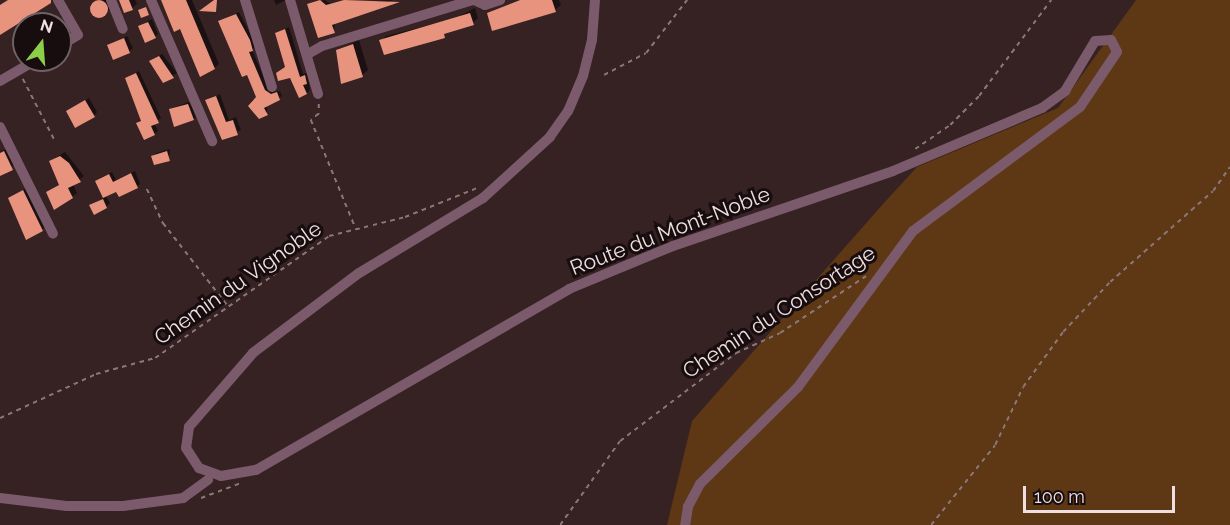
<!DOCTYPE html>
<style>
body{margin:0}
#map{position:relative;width:1230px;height:525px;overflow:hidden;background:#362123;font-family:Raleway,sans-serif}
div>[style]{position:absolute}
.green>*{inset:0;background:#5e3715}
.shadow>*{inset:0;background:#0007}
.building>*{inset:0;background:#e8937e}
.round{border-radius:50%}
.path>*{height:1.5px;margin-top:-0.75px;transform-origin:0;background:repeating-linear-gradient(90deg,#8a7779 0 4.5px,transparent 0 9px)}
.minor>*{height:10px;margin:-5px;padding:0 5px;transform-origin:5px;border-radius:5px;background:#7a5a6b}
span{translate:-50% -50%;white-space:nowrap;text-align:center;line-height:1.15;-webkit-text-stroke:6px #170d0f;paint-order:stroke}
.street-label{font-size:21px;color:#efdfe1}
.north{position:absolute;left:12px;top:12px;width:60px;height:60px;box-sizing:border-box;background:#170d0f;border:2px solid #6d6163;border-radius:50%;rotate:17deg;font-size:16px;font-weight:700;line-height:24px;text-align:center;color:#efdfe1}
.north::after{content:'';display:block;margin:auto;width:21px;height:27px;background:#8bce47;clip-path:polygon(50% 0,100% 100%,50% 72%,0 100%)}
.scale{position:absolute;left:1023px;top:486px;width:152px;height:27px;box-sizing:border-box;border:3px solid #efdfe1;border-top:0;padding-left:8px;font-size:18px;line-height:21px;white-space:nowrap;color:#efdfe1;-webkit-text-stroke:4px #170d0f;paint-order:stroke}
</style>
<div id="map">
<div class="green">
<div style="clip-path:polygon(1136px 0,1230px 0,1230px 525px,667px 525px,692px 421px,883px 204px,917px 167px,1058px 108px)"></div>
</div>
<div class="shadow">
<div style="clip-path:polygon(98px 0,109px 0,111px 9px,96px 17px,90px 5px)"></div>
<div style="clip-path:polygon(119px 0,135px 0,137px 4px,132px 8px)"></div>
<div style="clip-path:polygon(165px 0,192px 0,219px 64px,214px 68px,180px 27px)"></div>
<div style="clip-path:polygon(274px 0,286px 0,276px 5px)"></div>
<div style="clip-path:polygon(325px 0,329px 3px,393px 0,335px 23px,334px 32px,309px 4px)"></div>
<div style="clip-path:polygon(519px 0,559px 0,561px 5px,555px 10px,488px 13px)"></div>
<div style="clip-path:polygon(475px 8px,478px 18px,473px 23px,381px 41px,386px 36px,453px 19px)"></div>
<div style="clip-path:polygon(239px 12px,252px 37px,255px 47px,252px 50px,268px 87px,274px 92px,280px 91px,282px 96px,267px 105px,267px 114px,253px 111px,251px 101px,258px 96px,220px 21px)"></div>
<div style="clip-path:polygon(152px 19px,158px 34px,155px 37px,139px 26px)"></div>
<div style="clip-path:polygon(289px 27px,303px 74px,307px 73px,310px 90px,307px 93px,276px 33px)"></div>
<div style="clip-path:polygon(127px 36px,133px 48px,129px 52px,109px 46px)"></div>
<div style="clip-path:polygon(359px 40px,368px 70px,362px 75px,337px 50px)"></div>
<div style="clip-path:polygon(162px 54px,177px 73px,164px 81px,150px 61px)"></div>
<div style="clip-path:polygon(139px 71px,161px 118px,154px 123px,158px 131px,154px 134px,138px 123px,142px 119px,127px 78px)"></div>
<div style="clip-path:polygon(220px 94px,229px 120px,236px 117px,241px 130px,223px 138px,207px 101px)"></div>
<div style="clip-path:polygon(89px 98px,97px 112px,94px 116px,67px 111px)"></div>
<div style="clip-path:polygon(191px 101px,197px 116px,194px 119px,170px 109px)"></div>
<div style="clip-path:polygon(9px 147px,17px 163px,0 175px,0 152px)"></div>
<div style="clip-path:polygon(170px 149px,169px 160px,153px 156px,156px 153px)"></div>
<div style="clip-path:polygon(65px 152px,84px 176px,73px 184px,77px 193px,72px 197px,48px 192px,60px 184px,50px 161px)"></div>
<div style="clip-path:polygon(135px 171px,140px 184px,137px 186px,119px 195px,117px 190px,105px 195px,110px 203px,106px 207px,91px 206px,105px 197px,97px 181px,100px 178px,112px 172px,116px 180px)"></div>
<div style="clip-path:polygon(26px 188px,45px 227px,42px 230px,10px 198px)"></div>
</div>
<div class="building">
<div style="clip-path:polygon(8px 0,51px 0,51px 3px,0 35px,0 5px)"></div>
<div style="clip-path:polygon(119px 0,129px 0,133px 10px,124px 13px)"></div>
<div style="clip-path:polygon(161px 0,186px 0,215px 69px,200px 77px,180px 29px,174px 32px)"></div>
<div style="clip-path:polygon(214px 0,217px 0,216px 12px,199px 11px)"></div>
<div style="clip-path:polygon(320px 0,326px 5px,344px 0,400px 2px,332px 25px,335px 33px,318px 38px,307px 4px)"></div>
<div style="clip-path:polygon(520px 0,552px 0,556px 12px,492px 31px,487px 13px)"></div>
<div class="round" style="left:90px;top:0;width:18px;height:18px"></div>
<div style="clip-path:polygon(146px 7px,149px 15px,141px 18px,138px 10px)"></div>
<div style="clip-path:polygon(470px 13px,474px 25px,444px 34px,445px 38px,384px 55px,379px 40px)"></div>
<div style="clip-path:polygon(236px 14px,250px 40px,253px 51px,249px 52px,265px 90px,271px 94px,277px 92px,280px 100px,264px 108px,268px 115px,259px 119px,248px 106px,256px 97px,247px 75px,242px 77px,218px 21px)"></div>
<div style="clip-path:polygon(148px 22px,156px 38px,145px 43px,138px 26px)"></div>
<div style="clip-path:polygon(285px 29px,300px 77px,305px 75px,307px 84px,303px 85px,307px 94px,299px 98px,290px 78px,278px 81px,276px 73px,285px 67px,275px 33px)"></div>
<div style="clip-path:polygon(124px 38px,130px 53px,113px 60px,107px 45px)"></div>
<div style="clip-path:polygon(353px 44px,363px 77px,341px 84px,336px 50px)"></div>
<div style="clip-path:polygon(159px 56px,174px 78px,163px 83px,149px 61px)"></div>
<div style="clip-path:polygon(136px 73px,159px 123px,151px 126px,155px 135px,144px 140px,136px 123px,141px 121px,125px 78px)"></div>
<div style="clip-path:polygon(216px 96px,226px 122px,233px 120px,238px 135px,222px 140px,205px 100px)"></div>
<div style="clip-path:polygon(85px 100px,95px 117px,75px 128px,66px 111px)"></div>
<div style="clip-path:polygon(188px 104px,194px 120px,174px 127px,169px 109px)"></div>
<div style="clip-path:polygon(4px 151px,13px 170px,0 176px,0 153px)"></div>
<div style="clip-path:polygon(167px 151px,170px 161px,154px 165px,151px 156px)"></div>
<div style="clip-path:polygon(60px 156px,69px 163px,81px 182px,68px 188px,73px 198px,54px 210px,46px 192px,59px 185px,49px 161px)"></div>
<div style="clip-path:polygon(131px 173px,138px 188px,119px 197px,116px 192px,103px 198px,95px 181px,109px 174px,113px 182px)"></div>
<div style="clip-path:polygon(23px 190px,43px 231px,26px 240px,8px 198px)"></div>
<div style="clip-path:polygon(103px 199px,107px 208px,94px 215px,89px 205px)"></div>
</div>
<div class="path">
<div style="left:604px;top:75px;width:47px;rotate:-27.6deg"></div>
<div style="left:646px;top:53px;width:67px;rotate:-52.3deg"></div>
<div style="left:23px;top:79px;width:68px;rotate:62.7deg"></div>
<div style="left:319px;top:104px;width:10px;rotate:90deg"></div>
<div style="left:319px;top:114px;width:10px;rotate:143deg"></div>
<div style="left:311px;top:120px;width:116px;rotate:67.6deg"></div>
<div style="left:915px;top:149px;width:42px;rotate:-34.4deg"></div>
<div style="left:950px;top:125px;width:41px;rotate:-45deg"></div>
<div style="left:979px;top:96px;width:120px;rotate:-53.1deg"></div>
<div style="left:147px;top:189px;width:38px;rotate:65deg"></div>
<div style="left:163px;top:223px;width:104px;rotate:52deg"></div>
<div style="left:0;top:418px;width:106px;rotate:-24.6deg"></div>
<div style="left:96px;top:374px;width:61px;rotate:-15.2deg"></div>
<div style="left:155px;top:358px;width:213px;rotate:-35deg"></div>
<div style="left:329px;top:236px;width:78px;rotate:-14deg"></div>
<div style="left:405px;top:217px;width:78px;rotate:-21.9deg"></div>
<div style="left:201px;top:498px;width:43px;rotate:-20.6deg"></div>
<div style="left:560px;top:525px;width:103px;rotate:-54.5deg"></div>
<div style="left:620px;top:441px;width:146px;rotate:-37.2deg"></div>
<div style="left:736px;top:353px;width:48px;rotate:-24.4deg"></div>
<div style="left:780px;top:333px;width:103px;rotate:-33.5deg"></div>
<div style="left:931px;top:525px;width:102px;rotate:-51.3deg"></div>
<div style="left:995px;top:445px;width:64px;rotate:-64.2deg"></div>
<div style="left:1023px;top:387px;width:68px;rotate:-54deg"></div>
<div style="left:1063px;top:332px;width:69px;rotate:-46.8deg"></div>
<div style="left:1110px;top:282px;width:137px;rotate:-41.5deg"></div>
<div style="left:1213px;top:191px;width:29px;rotate:-55deg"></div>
</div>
<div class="minor">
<div style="left:58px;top:0;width:40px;rotate:60.3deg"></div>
<div style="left:78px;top:35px;width:21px;rotate:149deg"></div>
<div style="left:111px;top:0;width:31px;rotate:68deg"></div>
<div style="left:151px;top:0;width:154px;rotate:66.6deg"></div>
<div style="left:245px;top:0;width:91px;rotate:72.8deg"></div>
<div style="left:290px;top:0;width:98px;rotate:73.4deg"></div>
<div style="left:474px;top:0;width:12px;rotate:24deg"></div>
<div style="left:485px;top:5px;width:16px;rotate:-18deg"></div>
<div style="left:595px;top:0;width:40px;rotate:94.3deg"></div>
<div style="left:592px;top:40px;width:37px;rotate:104deg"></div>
<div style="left:583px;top:76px;width:38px;rotate:113deg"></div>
<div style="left:568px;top:111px;width:32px;rotate:125deg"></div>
<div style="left:550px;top:137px;width:91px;rotate:137.7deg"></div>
<div style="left:483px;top:198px;width:145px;rotate:148.8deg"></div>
<div style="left:359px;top:273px;width:133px;rotate:143deg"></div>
<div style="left:253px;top:353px;width:98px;rotate:130.9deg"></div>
<div style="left:189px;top:427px;width:21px;rotate:98deg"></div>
<div style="left:186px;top:448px;width:24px;rotate:57deg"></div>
<div style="left:199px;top:468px;width:23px;rotate:20deg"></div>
<div style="left:221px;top:476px;width:36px;rotate:-10deg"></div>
<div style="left:256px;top:470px;width:362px;rotate:-30deg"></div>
<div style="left:569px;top:289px;width:113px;rotate:-22.5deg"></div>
<div style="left:673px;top:246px;width:232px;rotate:-18.8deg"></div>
<div style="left:893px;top:171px;width:162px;rotate:-22.9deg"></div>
<div style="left:1042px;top:108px;width:29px;rotate:-36deg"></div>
<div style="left:1065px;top:91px;width:58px;rotate:-59deg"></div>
<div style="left:1095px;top:41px;width:16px;rotate:-4deg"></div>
<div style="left:1111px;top:40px;width:13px;rotate:63deg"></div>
<div style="left:1117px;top:52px;width:66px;rotate:123.9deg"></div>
<div style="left:1080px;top:107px;width:208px;rotate:143.4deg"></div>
<div style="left:913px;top:231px;width:194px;rotate:126.4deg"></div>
<div style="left:798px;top:387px;width:138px;rotate:135.3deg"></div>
<div style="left:700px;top:484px;width:26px;rotate:118deg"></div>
<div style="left:688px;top:507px;width:18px;rotate:99deg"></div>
<div style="left:308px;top:54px;width:16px;rotate:-30deg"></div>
<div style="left:322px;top:46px;width:157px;rotate:-17deg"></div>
<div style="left:0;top:81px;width:42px;rotate:-30.3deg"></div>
<div style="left:0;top:127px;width:119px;rotate:63.6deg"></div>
<div style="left:0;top:498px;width:67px;rotate:6.8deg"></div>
<div style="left:67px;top:506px;width:56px"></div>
<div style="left:123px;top:506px;width:61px;rotate:-7.6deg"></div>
<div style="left:183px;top:498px;width:31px;rotate:-36deg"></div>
</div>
<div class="street-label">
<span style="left:670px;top:231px;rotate:-21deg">Route du Mont-Noble</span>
<span style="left:238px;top:283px;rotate:-35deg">Chemin du Vignoble</span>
<span style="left:779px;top:312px;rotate:-33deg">Chemin du Consortage</span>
</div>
<div class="north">N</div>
<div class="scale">100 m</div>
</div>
